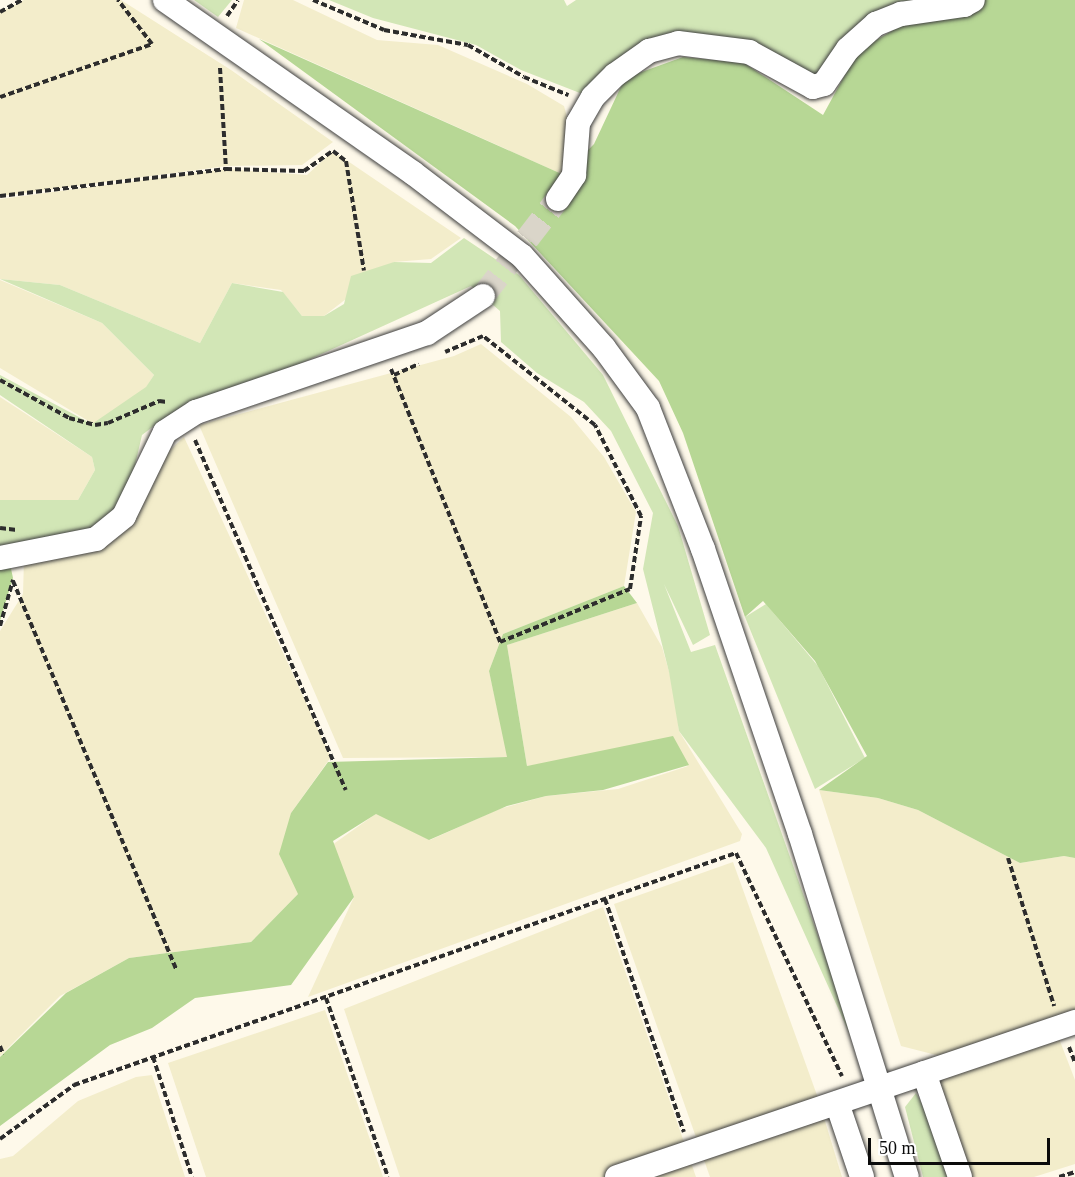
<!DOCTYPE html>
<style>
body{margin:0}
#map{position:relative;width:1075px;height:1177px;overflow:hidden;background:#fef9ea;font-family:Georgia,serif}
div>[style]{position:absolute}
.farmland>*{inset:0;background:#f3edcb}
.green>*{inset:0;background:#d2e6b6}
.forest>*{inset:0;background:#b7d795}
.minor-tunnel>*{height:24px;margin-top:-12px;transform-origin:0;background:repeating-linear-gradient(90deg,#dad5c9 0 24px,transparent 0 36px)}
.path>*{height:4px;margin-top:-2px;transform-origin:0;background:repeating-linear-gradient(90deg,#2d2d2d 0 6px,transparent 0 9px)}
.roads{filter:drop-shadow(0 0 2px #3e3e3e) drop-shadow(0 0 2px #3e3e3e)}
.minor>*{height:24px;margin:-12px;padding:0 12px;transform-origin:12px;border-radius:12px;background:#fff}
span{translate:-50% -50%;white-space:nowrap;text-align:center;line-height:1.15;-webkit-text-stroke:6px #fff;paint-order:stroke}
.scale{position:absolute;left:868px;top:1138px;width:182px;height:27px;box-sizing:border-box;border:3px solid #0b0b0b;border-top:0;padding-left:8px;font-size:18px;line-height:21px;white-space:nowrap;color:#0b0b0b;-webkit-text-stroke:4px #fff;paint-order:stroke}
</style>
<div id="map">
<div class="farmland">
<div style="clip-path:polygon(24px 0,121px 0,231px 70px,333px 142px,302px 165px,227px 166px,0 196px,0 12px)"></div>
<div style="clip-path:polygon(244px 0,293px 0,377px 40px,438px 45px,527px 84px,564px 106px,570px 128px,564px 175px,236px 28px)"></div>
<div style="clip-path:polygon(333px 151px,461px 238px,431px 259px,394px 262px,324px 316px,302px 316px,281px 290px,232px 283px,200px 343px,60px 285px,0 279px,0 199px,226px 169px,307px 175px)"></div>
<div style="clip-path:polygon(0 280px,102px 323px,154px 375px,144px 391px,95px 425px,0 368px)"></div>
<div style="clip-path:polygon(481px 344px,571px 417px,604px 457px,636px 512px,624px 586px,503px 634px,489px 671px,508px 757px,343px 758px,199px 425px,454px 356px)"></div>
<div style="clip-path:polygon(0 397px,92px 457px,95px 470px,78px 500px,0 500px)"></div>
<div style="clip-path:polygon(184px 437px,331px 757px,291px 813px,298px 894px,251px 942px,129px 958px,60px 996px,0 1056px,0 631px,23px 594px,24px 559px,154px 465px)"></div>
<div style="clip-path:polygon(637px 603px,662px 647px,674px 689px,679px 731px,742px 834px,740px 841px,308px 997px,354px 897px,332px 845px,377px 813px,430px 840px,499px 809px,546px 796px,618px 789px,688px 766px,655px 747px,527px 766px,507px 645px)"></div>
<div style="clip-path:polygon(819px 790px,878px 798px,918px 810px,1020px 863px,1064px 856px,1075px 858px,1075px 1014px,940px 1056px,901px 1046px)"></div>
<div style="clip-path:polygon(733px 862px,818px 1098px,842px 1177px,710px 1177px,614px 904px)"></div>
<div style="clip-path:polygon(603px 907px,696px 1177px,400px 1177px,344px 1009px)"></div>
<div style="clip-path:polygon(325px 1010px,383px 1177px,206px 1177px,168px 1063px)"></div>
<div style="clip-path:polygon(1058px 1036px,1075px 1080px,1075px 1164px,1034px 1177px,961px 1177px,930px 1079px)"></div>
<div style="clip-path:polygon(152px 1075px,185px 1177px,0 1177px,0 1159px,13px 1156px,78px 1101px,136px 1077px)"></div>
</div>
<div class="green">
<div style="clip-path:polygon(194px 0,232px 0,218px 17px)"></div>
<div style="clip-path:polygon(329px 0,564px 0,567px 6px,576px 0,950px 0,889px 12px,817px 77px,676px 36px,585px 95px,521px 70px,476px 45px,373px 18px)"></div>
<div style="clip-path:polygon(464px 238px,519px 275px,603px 375px,678px 526px,710px 635px,693px 645px,664px 584px,691px 652px,715px 645px,864px 1066px,766px 848px,679px 731px,669px 672px,643px 569px,653px 513px,611px 431px,584px 402px,537px 373px,501px 342px,500px 311px,471px 286px,260px 382px,167px 416px,142px 435px,125px 508px,96px 539px,0 556px,0 500px,78px 500px,95px 470px,92px 457px,0 395px,0 375px,92px 424px,146px 387px,154px 375px,102px 323px,0 279px,60px 285px,200px 343px,232px 283px,283px 292px,302px 316px,324px 316px,344px 304px,351px 276px,394px 262px,431px 263px)"></div>
<div style="clip-path:polygon(766px 604px,818px 666px,865px 758px,815px 789px,745px 617px)"></div>
<div style="clip-path:polygon(916px 1093px,939px 1135px,953px 1177px,923px 1177px,905px 1107px)"></div>
</div>
<div class="forest">
<div style="clip-path:polygon(985px 0,1075px 0,1075px 858px,1064px 856px,1020px 863px,918px 810px,878px 798px,819px 790px,867px 756px,815px 661px,763px 601px,745px 617px,683px 433px,659px 381px,515px 226px,259px 39px,564px 175px,594px 144px,625px 78px,683px 57px,744px 63px,823px 115px,858px 51px,900px 26px)"></div>
<div style="clip-path:polygon(8px 555px,13px 578px,0 621px,0 568px)"></div>
<div style="clip-path:polygon(624px 586px,637px 603px,507px 645px,527px 766px,673px 736px,689px 765px,603px 790px,546px 796px,507px 806px,429px 840px,376px 814px,333px 841px,354px 897px,291px 985px,195px 998px,152px 1028px,110px 1045px,0 1126px,0 1057px,66px 993px,129px 958px,251px 942px,298px 894px,279px 854px,291px 813px,328px 762px,507px 757px,489px 671px,503px 634px)"></div>
</div>
<div class="minor-tunnel">
<div style="left:483px;top:296px;width:123px;rotate:-52.3deg"></div>
</div>
<div class="path">
<div style="left:313px;top:0;width:77px;rotate:22.9deg"></div>
<div style="left:384px;top:30px;width:85px;rotate:10.1deg"></div>
<div style="left:468px;top:45px;width:64px;rotate:29.7deg"></div>
<div style="left:524px;top:77px;width:48px;rotate:22.2deg"></div>
<div style="left:0;top:12px;width:25px;rotate:-29deg"></div>
<div style="left:227px;top:16px;width:19px;rotate:-55deg"></div>
<div style="left:220px;top:68px;width:101px;rotate:86.6deg"></div>
<div style="left:0;top:97px;width:161px;rotate:-19.2deg"></div>
<div style="left:152px;top:44px;width:56px;rotate:-127.7deg"></div>
<div style="left:0;top:196px;width:228px;rotate:-6.8deg"></div>
<div style="left:226px;top:169px;width:78px;rotate:1.5deg"></div>
<div style="left:304px;top:171px;width:35px;rotate:-35deg"></div>
<div style="left:333px;top:151px;width:16px;rotate:38deg"></div>
<div style="left:346px;top:161px;width:111px;rotate:80.7deg"></div>
<div style="left:391px;top:369px;width:294px;rotate:68.2deg"></div>
<div style="left:500px;top:642px;width:140px;rotate:-22.2deg"></div>
<div style="left:630px;top:589px;width:74px;rotate:-81.4deg"></div>
<div style="left:641px;top:516px;width:102px;rotate:-116.8deg"></div>
<div style="left:595px;top:425px;width:143px;rotate:-141.5deg"></div>
<div style="left:483px;top:336px;width:41px;rotate:157.2deg"></div>
<div style="left:394px;top:375px;width:27px;rotate:-24deg"></div>
<div style="left:0;top:380px;width:79px;rotate:28.8deg"></div>
<div style="left:69px;top:418px;width:27px;rotate:15deg"></div>
<div style="left:95px;top:425px;width:13px;rotate:-9deg"></div>
<div style="left:108px;top:423px;width:56px;rotate:-23.3deg"></div>
<div style="left:159px;top:401px;width:8px;rotate:7deg"></div>
<div style="left:195px;top:440px;width:381px;rotate:66.7deg"></div>
<div style="left:0;top:528px;width:17px;rotate:7deg"></div>
<div style="left:13px;top:581px;width:421px;rotate:67.2deg"></div>
<div style="left:0;top:626px;width:48px;rotate:-74.2deg"></div>
<div style="left:1008px;top:858px;width:155px;rotate:72.7deg"></div>
<div style="left:605px;top:899px;width:246px;rotate:71.3deg"></div>
<div style="left:326px;top:998px;width:189px;rotate:70.9deg"></div>
<div style="left:0;top:1046px;width:9px;rotate:69deg"></div>
<div style="left:1069px;top:1047px;width:17px;rotate:69deg"></div>
<div style="left:153px;top:1057px;width:126px;rotate:72deg"></div>
<div style="left:0;top:1139px;width:92px;rotate:-36.1deg"></div>
<div style="left:74px;top:1085px;width:701px;rotate:-19.31deg"></div>
<div style="left:736px;top:853px;width:247px;rotate:64.6deg"></div>
<div style="left:1059px;top:1177px;width:17px;rotate:-17deg"></div>
</div>
<div class="roads">
<div class="minor">
<div style="left:165px;top:0;width:302px;rotate:34.9deg"></div>
<div style="left:413px;top:173px;width:137px;rotate:37.3deg"></div>
<div style="left:522px;top:256px;width:123px;rotate:48.3deg"></div>
<div style="left:604px;top:348px;width:74px;rotate:53.7deg"></div>
<div style="left:648px;top:408px;width:151px;rotate:68.7deg"></div>
<div style="left:703px;top:549px;width:301px;rotate:71.2deg"></div>
<div style="left:800px;top:834px;width:359px;rotate:72.7deg"></div>
<div style="left:558px;top:199px;width:29px;rotate:-56deg"></div>
<div style="left:574px;top:175px;width:52px;rotate:-85.6deg"></div>
<div style="left:578px;top:123px;width:30px;rotate:-60deg"></div>
<div style="left:593px;top:97px;width:31px;rotate:-45deg"></div>
<div style="left:615px;top:75px;width:42px;rotate:-35.2deg"></div>
<div style="left:649px;top:51px;width:30px;rotate:-15deg"></div>
<div style="left:678px;top:43px;width:72px;rotate:7.2deg"></div>
<div style="left:749px;top:52px;width:73px;rotate:28.7deg"></div>
<div style="left:813px;top:87px;width:11px;rotate:-15deg"></div>
<div style="left:824px;top:84px;width:42px;rotate:-55.6deg"></div>
<div style="left:848px;top:49px;width:38px;rotate:-42deg"></div>
<div style="left:876px;top:24px;width:27px;rotate:-22deg"></div>
<div style="left:901px;top:14px;width:64px;rotate:-8.1deg"></div>
<div style="left:964px;top:5px;width:10px;rotate:-29deg"></div>
<div style="left:0;top:558px;width:98px;rotate:-11.2deg"></div>
<div style="left:96px;top:539px;width:36px;rotate:-39deg"></div>
<div style="left:124px;top:516px;width:93px;rotate:-64deg"></div>
<div style="left:165px;top:432px;width:37px;rotate:-33deg"></div>
<div style="left:196px;top:412px;width:244px;rotate:-18.9deg"></div>
<div style="left:427px;top:333px;width:67px;rotate:-33.5deg"></div>
<div style="left:924px;top:1073px;width:110px;rotate:70.9deg"></div>
<div style="left:837px;top:1103px;width:78px;rotate:71.3deg"></div>
<div style="left:617px;top:1177px;width:484px;rotate:-18.7deg"></div>
</div>
</div>
<div class="scale">50 m</div>
</div>
